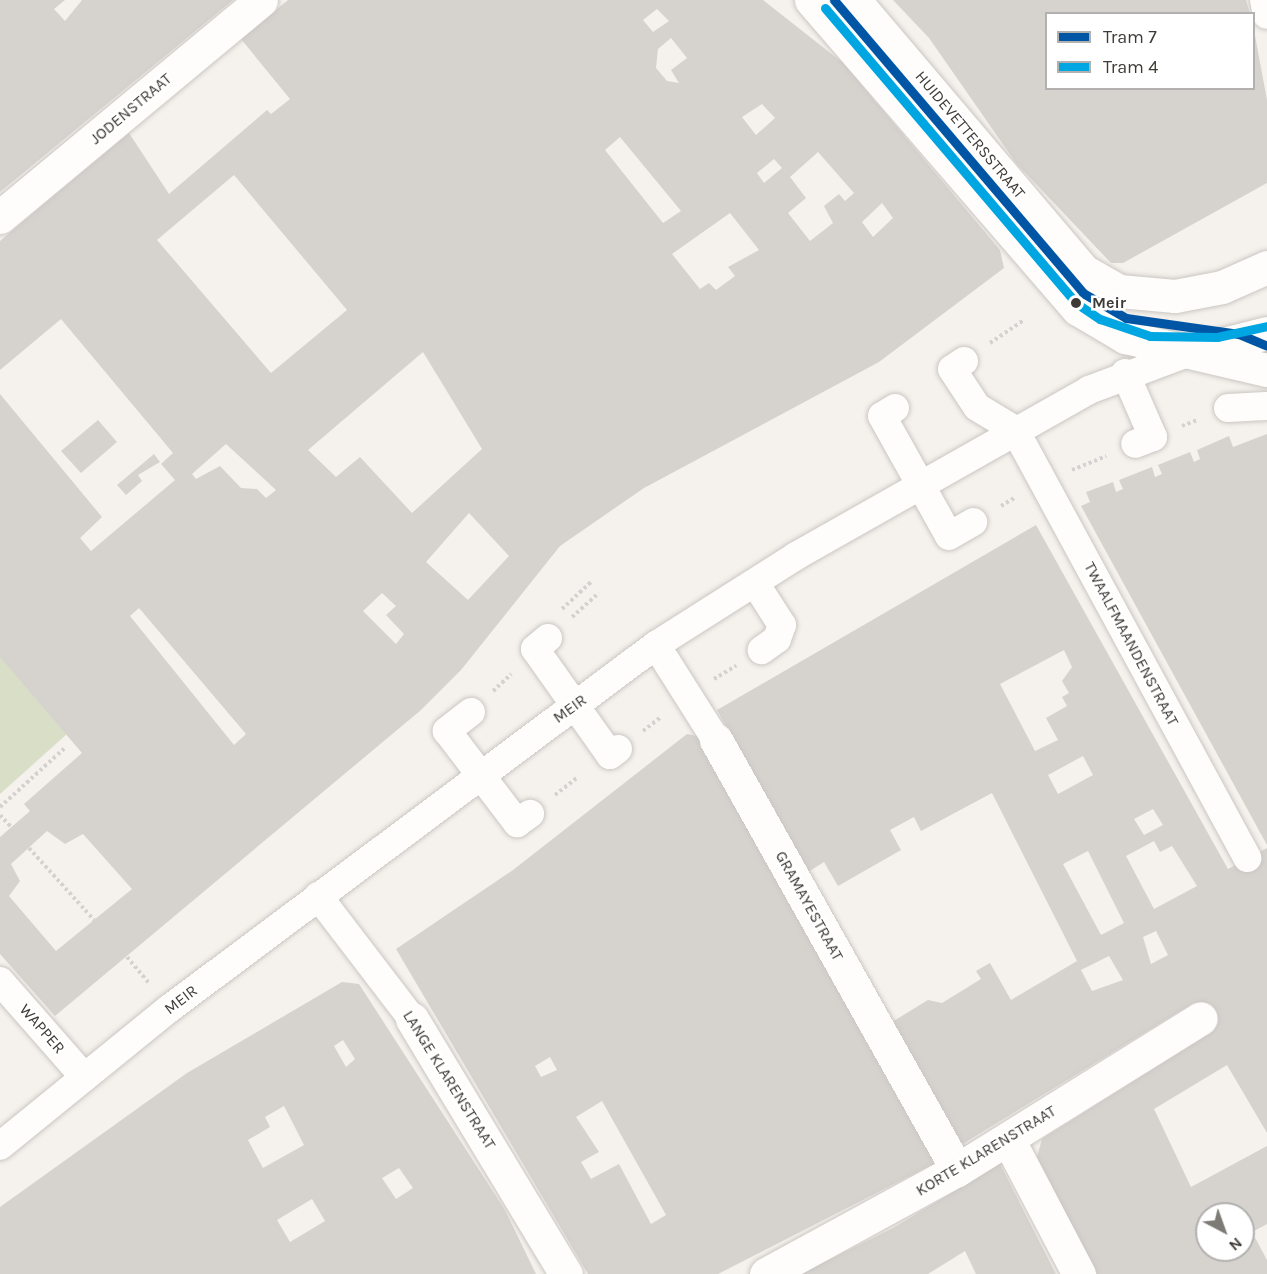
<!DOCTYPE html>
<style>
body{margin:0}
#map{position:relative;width:1267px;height:1274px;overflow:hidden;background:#f5f1ec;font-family:Karla,sans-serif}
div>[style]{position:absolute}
.green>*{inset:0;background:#d9dfc7}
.building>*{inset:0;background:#d6d3cf}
.path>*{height:4px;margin-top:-2px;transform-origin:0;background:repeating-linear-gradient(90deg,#d3d2d1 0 3px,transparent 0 6px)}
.roads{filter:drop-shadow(0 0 2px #cac7c3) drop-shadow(0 0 2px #cac7c3)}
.pedestrian>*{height:28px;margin:-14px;padding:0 14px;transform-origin:14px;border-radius:14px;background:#fefdfc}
.minor>*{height:33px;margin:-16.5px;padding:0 16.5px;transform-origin:16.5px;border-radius:16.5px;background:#fefdfc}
.tertiary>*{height:33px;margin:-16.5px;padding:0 16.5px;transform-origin:16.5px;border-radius:16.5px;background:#fefdfc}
.tram-1>*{height:9px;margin:-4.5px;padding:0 4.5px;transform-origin:4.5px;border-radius:4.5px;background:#0056a4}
.tram-2>*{height:9px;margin:-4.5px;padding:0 4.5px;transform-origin:4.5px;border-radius:4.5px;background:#00a6e2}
.dots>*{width:16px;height:16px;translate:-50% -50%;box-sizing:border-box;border:3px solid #fff;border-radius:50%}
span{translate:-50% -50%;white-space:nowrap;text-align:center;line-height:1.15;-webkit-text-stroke:5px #fff;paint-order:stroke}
.street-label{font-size:16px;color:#3e3b37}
.stop-label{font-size:16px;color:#3e3b37;font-weight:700}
.left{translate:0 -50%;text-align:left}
.legend{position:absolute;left:1045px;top:12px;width:210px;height:78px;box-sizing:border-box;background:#fff;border:2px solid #b2b1af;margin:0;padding:8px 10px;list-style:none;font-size:18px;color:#3e3b37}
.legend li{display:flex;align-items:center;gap:12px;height:30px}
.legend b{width:30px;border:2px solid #b2b1af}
.north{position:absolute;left:1195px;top:1202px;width:60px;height:60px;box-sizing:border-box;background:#fff;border:2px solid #b2b1af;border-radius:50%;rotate:139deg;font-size:16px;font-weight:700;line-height:24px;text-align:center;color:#3e3b37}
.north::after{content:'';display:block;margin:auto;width:21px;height:27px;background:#7e7b76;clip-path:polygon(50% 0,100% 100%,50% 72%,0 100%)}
</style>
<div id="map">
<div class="green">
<div style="clip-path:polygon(3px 655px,67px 734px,0 794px,0 657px)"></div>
</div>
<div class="building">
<div style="clip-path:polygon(0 0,65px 0,54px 9px,65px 21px,82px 0,233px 0,0 192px)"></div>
<div style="clip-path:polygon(evenodd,288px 0,763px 0,843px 63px,1000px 250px,1004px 268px,879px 362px,644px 488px,560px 546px,461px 670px,421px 710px,55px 1016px,0 954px,0 837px,30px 811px,24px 804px,82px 753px,0 657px,0 394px,102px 517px,80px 538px,91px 551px,175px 480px,161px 464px,173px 453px,61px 319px,0 370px,0 241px,129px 133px,169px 194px,267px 110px,271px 114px,290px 99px,241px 39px,288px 0,657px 9px,669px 21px,653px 32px,643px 20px,657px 9px,288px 0,671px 38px,687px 58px,671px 70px,679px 83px,667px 81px,656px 68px,658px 49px,671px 38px,288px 0,762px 104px,775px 118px,756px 135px,742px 117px,762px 104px,288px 0,620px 137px,681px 211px,663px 223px,605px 150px,620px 137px,288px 0,818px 152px,854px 193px,845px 201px,839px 194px,824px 206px,833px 223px,810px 241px,788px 213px,806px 198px,790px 177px,818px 152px,288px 0,774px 159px,782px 168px,764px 183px,757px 173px,774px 159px,288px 0,234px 175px,347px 310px,271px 373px,157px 240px,234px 175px,288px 0,882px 203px,893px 218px,873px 237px,862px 222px,882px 203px,288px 0,730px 213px,759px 250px,728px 267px,735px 276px,716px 290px,709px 283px,700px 289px,672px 254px,730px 213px,288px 0,423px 352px,482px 449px,412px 513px,360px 457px,336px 477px,308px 450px,423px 352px,288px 0,226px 444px,276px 490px,266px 498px,257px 489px,241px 488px,220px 466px,196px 479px,192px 474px,226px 444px,288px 0,469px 513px,509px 556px,468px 600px,426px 562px,469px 513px,288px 0,382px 593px,396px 606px,386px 615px,404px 634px,396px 644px,363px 611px,382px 593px,288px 0,139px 608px,246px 734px,234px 745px,130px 616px,139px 608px,288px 0,47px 831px,65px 844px,83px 834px,132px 889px,56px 951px,9px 896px,20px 881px,11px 864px,47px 831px)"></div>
<div style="clip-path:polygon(893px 0,1246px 0,1250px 14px,1046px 14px,1046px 88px,1254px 88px,1254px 30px,1267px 100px,1267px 183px,1123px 263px,1111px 263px,1016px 163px,929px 38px)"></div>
<div style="clip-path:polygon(98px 420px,117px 442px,81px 473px,61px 451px)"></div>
<div style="clip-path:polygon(1267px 434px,1267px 845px,1081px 506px,1090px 502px,1086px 492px,1113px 482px,1116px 492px,1123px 489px,1119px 480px,1152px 467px,1155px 477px,1162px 474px,1158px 465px,1190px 452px,1194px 462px,1200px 459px,1197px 450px,1229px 436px,1233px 447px)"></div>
<div style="clip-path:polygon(154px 454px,160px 462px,138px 475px,142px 481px,126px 495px,117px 485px)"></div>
<div style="clip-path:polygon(evenodd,1036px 525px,1228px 869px,1267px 848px,1267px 1133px,1227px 1065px,1154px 1109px,1191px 1187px,1267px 1146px,1267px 1224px,1252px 1232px,1267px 1260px,1267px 1274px,1097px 1274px,1037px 1157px,1042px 1139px,1209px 1034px,1193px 1003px,961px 1145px,892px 1022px,928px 1000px,942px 1003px,981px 979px,976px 971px,990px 963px,1011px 1000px,1077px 961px,992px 793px,921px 831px,914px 817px,890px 830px,901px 850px,838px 886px,824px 862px,808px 872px,717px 710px,1036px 525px,1064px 650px,1072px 667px,1062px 681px,1069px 693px,1062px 697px,1067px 706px,1046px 718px,1058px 740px,1035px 751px,1000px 684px,1064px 650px,1036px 525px,1083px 756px,1093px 775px,1058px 794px,1048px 775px,1083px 756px,1036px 525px,1153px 809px,1163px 825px,1144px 835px,1134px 819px,1153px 809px,1036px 525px,1154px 841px,1160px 852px,1172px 846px,1197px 886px,1154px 909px,1126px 856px,1154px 841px,1036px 525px,1088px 851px,1124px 923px,1101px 935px,1063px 864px,1088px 851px,1036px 525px,1156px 931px,1168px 955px,1151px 964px,1143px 937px,1156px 931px,1036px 525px,1109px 956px,1123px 980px,1092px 991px,1081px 970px,1109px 956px,1036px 525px,1207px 1214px,1243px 1214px,1243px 1250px,1207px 1250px,1207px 1214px)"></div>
<div style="clip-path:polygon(evenodd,687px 734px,697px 736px,935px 1163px,718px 1274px,588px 1274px,396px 949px,513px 870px,687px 734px,550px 1057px,557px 1070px,541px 1077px,535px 1066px,550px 1057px,687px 734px,602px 1101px,666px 1215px,651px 1224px,619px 1164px,591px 1179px,581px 1162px,599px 1152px,576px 1117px,602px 1101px)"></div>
<div style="clip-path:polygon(evenodd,342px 982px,359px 984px,505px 1210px,536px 1274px,0 1274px,0 1207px,187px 1073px,342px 982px,343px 1040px,355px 1059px,346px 1067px,334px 1046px,343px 1040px,342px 982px,284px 1106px,304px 1145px,263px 1168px,248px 1140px,270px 1127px,265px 1117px,284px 1106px,342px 982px,399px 1168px,413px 1188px,396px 1199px,382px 1178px,399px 1168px,342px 982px,312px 1199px,325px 1221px,290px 1242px,277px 1220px,312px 1199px)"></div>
<div style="clip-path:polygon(1000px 1164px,1056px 1274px,976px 1274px,965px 1251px,928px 1274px,801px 1274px,893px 1228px)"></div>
</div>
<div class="path">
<div style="left:990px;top:343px;width:41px;rotate:-34.1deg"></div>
<div style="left:1182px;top:426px;width:17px;rotate:-21deg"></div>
<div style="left:1072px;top:470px;width:37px;rotate:-22deg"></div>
<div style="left:1001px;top:506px;width:17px;rotate:-31deg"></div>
<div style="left:562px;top:609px;width:41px;rotate:-43deg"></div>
<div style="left:572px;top:617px;width:36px;rotate:-42deg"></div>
<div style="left:714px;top:679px;width:26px;rotate:-31deg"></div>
<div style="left:493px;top:691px;width:25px;rotate:-43deg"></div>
<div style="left:643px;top:731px;width:23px;rotate:-38deg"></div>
<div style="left:555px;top:795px;width:29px;rotate:-38deg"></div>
<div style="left:0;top:807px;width:89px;rotate:-42.3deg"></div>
<div style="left:0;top:815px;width:16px;rotate:47deg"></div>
<div style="left:29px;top:848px;width:97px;rotate:47.9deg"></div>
<div style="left:127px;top:957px;width:35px;rotate:50deg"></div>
</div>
<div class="roads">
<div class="pedestrian">
<div style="left:1264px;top:0;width:15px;rotate:79deg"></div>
<div style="left:964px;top:361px;width:14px;rotate:146deg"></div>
<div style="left:952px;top:369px;width:45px;rotate:56.7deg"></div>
<div style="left:977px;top:407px;width:44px;rotate:31.2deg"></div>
<div style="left:1015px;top:430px;width:487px;rotate:61.5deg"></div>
<div style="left:1125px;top:373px;width:70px;rotate:66.4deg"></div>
<div style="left:1153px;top:437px;width:19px;rotate:159deg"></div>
<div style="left:895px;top:408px;width:15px;rotate:148deg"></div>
<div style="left:882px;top:416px;width:137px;rotate:60.8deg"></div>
<div style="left:949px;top:536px;width:28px;rotate:-30deg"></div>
<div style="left:1228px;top:408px;width:39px;rotate:-3deg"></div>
<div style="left:755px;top:583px;width:50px;rotate:57.3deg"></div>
<div style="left:782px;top:625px;width:15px;rotate:110deg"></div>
<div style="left:777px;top:639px;width:19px;rotate:144deg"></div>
<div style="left:548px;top:638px;width:17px;rotate:140deg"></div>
<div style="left:535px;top:649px;width:130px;rotate:54.7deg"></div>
<div style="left:610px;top:755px;width:10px;rotate:-37deg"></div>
<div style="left:656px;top:645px;width:112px;rotate:57.7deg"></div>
<div style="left:471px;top:712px;width:31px;rotate:142deg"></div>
<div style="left:447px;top:731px;width:116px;rotate:52.7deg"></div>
<div style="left:517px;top:823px;width:16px;rotate:-35deg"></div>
<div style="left:318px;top:896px;width:155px;rotate:52.6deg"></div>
<div style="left:0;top:981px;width:128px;rotate:48.8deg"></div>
<div style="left:0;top:1146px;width:219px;rotate:-39.1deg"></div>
<div style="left:170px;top:1008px;width:607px;rotate:-36.76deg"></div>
<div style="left:656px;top:645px;width:166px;rotate:-32.4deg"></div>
<div style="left:796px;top:556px;width:337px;rotate:-29.5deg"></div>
<div style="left:1089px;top:390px;width:108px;rotate:-20.6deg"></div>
</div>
<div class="minor">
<div style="left:0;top:217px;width:339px;rotate:-39.7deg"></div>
<div style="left:716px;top:740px;width:493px;rotate:60.7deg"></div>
<div style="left:412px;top:1019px;width:298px;rotate:58.9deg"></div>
<div style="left:1008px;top:1139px;width:153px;rotate:62.3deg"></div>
<div style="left:766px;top:1274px;width:217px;rotate:-28.6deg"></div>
<div style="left:957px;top:1170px;width:287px;rotate:-31.9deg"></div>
</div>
<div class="tertiary">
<div style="left:811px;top:0;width:408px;rotate:49.2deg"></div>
<div style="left:1078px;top:309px;width:55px;rotate:30.8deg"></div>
<div style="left:1125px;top:337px;width:146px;rotate:13.1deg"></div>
<div style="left:854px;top:0;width:355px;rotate:49.7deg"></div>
<div style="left:1084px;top:271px;width:40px;rotate:29.7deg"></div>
<div style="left:1119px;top:291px;width:56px;rotate:5.1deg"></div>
<div style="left:1175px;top:296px;width:48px;rotate:-10.8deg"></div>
<div style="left:1222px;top:287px;width:49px;rotate:-24deg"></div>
<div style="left:1200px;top:350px;width:69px;rotate:-14.2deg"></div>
</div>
</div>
<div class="tram-1">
<div style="left:834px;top:0;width:385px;rotate:49.6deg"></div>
<div style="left:1083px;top:293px;width:50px;rotate:30.2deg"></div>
<div style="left:1126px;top:318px;width:114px;rotate:8.1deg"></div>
<div style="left:1239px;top:334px;width:30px;rotate:23deg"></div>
</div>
<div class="tram-2">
<div style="left:825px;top:8px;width:387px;rotate:49.6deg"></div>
<div style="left:1076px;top:303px;width:29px;rotate:34deg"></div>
<div style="left:1100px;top:319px;width:53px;rotate:18.8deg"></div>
<div style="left:1150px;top:336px;width:67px;rotate:0.9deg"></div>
<div style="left:1217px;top:337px;width:51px;rotate:-12.4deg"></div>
</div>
<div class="dots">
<div style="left:1076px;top:303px;background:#3e3b37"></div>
</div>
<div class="street-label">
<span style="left:131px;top:109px;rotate:-40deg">JODENSTRAAT</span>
<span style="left:970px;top:135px;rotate:50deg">HUIDEVETTERSSTRAAT</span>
<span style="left:1131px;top:644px;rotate:62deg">TWAALFMAANDENSTRAAT</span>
<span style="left:570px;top:709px;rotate:-36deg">MEIR</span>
<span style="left:809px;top:906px;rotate:61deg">GRAMAYESTRAAT</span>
<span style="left:181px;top:1000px;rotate:-38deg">MEIR</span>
<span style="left:42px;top:1029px;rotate:49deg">WAPPER</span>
<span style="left:449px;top:1080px;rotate:58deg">LANGE KLARENSTRAAT</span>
<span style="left:986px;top:1151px;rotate:-31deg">KORTE KLARENSTRAAT</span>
</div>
<div class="stop-label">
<span class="left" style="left:1092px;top:303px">Meir</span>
</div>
<ul class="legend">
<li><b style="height:8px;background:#0056a4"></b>Tram 7</li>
<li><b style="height:8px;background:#00a6e2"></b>Tram 4</li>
</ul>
<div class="north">N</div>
</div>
